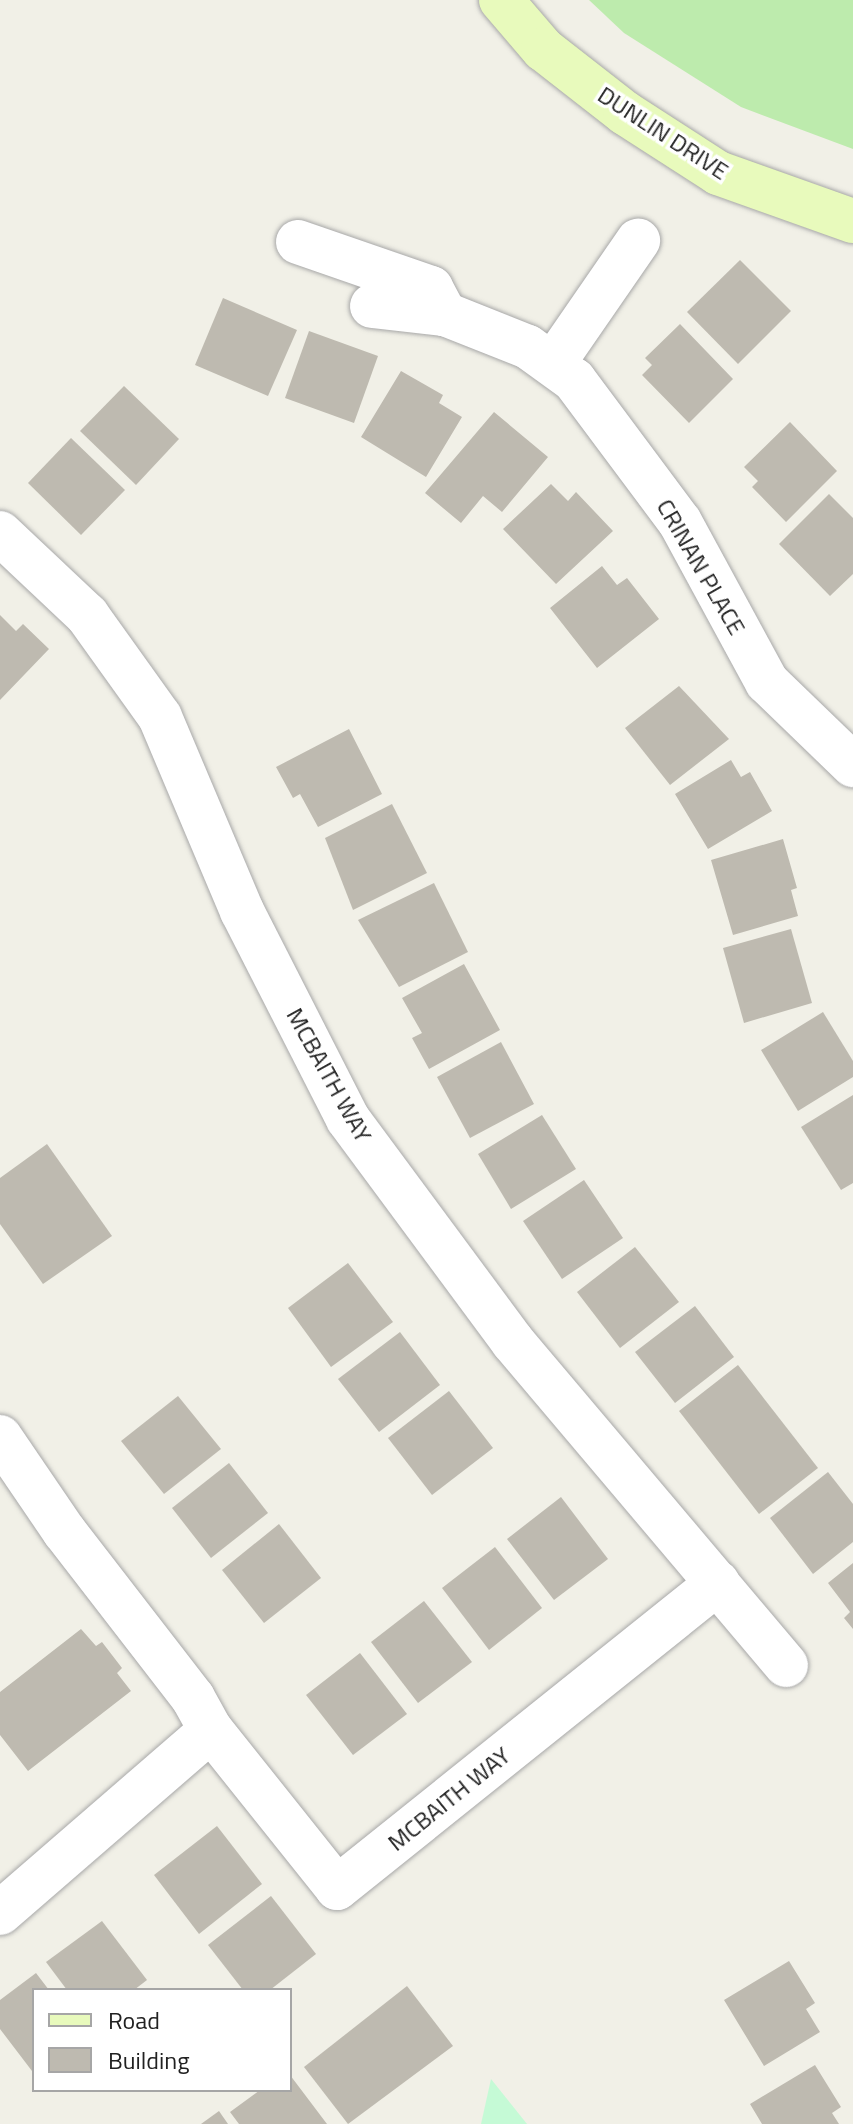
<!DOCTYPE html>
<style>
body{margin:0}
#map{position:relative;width:853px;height:2124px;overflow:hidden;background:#f1f0e7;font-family:"Titillium Web",sans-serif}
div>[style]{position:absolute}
.grass>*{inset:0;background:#bdebad}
.park>*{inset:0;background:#c5fad6}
.building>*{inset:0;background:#bebab0}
.roads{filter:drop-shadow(0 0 2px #a8a8a8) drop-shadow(0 0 2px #a8a8a8)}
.street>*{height:44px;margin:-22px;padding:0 22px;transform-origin:22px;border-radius:22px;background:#fff}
.secondary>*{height:44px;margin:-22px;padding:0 22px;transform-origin:22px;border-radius:22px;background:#e8fabc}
span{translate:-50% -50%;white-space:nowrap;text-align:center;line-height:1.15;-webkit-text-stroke:7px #fff;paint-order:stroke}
.street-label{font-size:24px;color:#212121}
.legend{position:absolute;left:32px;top:1988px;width:260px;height:104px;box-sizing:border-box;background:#fff;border:2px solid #a6a6a6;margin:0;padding:10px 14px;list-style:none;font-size:24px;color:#212121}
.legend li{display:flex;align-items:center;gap:16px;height:40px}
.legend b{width:40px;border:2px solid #a6a6a6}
</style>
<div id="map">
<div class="grass">
<div style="clip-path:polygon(589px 0,853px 0,853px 149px,741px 107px,624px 33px)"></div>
</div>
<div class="park">
<div style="clip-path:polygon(491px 2079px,527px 2124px,481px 2124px)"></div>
</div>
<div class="building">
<div style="clip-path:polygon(740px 260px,791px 311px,738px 364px,687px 312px)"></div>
<div style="clip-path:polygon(223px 298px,297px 330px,268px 396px,195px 365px)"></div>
<div style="clip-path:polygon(680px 324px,733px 379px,689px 423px,642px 375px,652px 365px,645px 358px)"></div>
<div style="clip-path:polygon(309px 331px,378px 356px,354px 423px,285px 398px)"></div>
<div style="clip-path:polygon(401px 371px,443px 395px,439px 403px,462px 417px,426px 477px,361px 437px)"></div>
<div style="clip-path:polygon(124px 386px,179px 439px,136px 485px,80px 431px)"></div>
<div style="clip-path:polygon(494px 412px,548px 457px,502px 512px,483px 496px,461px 523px,425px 493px)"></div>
<div style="clip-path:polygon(790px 422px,837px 471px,786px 522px,752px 487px,758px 481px,744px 467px)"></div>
<div style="clip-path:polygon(71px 438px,125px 490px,81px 535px,28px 483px)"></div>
<div style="clip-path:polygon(551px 484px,568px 501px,576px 492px,613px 531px,556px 584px,503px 529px)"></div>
<div style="clip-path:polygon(829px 494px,853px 518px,853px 574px,830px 596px,779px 544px)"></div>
<div style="clip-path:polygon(602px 566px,617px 585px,627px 578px,659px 619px,597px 668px,550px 608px)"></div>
<div style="clip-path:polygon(0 615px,16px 631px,23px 624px,49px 649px,0 700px)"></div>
<div style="clip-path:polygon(679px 686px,729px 739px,670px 785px,625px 728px)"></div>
<div style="clip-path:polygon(349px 729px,382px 794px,318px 827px,300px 794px,293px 798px,276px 767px)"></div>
<div style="clip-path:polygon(731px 760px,741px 777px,750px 772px,772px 811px,708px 849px,675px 794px)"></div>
<div style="clip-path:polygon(392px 804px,427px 873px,353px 910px,325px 838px)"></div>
<div style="clip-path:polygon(783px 839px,797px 888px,791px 890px,798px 916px,733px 935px,711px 860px)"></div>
<div style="clip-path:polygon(434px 883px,468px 952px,399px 987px,358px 920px)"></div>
<div style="clip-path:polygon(791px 929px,812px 1003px,744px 1023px,723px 948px)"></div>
<div style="clip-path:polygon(464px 964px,500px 1030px,429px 1069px,412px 1038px,422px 1033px,402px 998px)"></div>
<div style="clip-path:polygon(823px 1012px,853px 1061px,853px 1077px,798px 1111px,761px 1050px)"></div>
<div style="clip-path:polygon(501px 1042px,534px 1104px,470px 1138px,437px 1077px)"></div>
<div style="clip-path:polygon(853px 1095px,853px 1183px,841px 1190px,801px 1127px)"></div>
<div style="clip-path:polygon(542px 1115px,576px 1169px,511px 1209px,478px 1154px)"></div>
<div style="clip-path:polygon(47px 1144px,112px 1236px,43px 1284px,0 1224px,0 1178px)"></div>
<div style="clip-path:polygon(584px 1180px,623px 1238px,562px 1279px,523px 1221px)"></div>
<div style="clip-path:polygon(635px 1247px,679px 1302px,620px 1348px,577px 1292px)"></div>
<div style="clip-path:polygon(348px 1263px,393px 1322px,331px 1367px,288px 1308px)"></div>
<div style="clip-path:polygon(695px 1306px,734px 1357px,675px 1403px,635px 1352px)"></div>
<div style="clip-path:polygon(400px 1332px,440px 1385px,379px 1432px,338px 1379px)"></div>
<div style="clip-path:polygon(738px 1365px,818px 1468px,759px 1514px,679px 1411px)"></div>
<div style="clip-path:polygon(449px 1391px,493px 1448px,432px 1495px,388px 1438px)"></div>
<div style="clip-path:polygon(178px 1396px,221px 1449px,164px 1494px,121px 1441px)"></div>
<div style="clip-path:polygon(229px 1463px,268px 1513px,211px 1558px,172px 1508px)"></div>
<div style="clip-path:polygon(828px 1472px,853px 1504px,853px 1542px,813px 1574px,770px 1518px)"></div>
<div style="clip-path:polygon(561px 1497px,608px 1559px,554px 1600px,507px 1539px)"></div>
<div style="clip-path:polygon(279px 1524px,321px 1578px,264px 1623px,222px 1570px)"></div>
<div style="clip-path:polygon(495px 1547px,542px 1608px,489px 1650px,442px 1588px)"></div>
<div style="clip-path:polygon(853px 1563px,853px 1629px,844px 1618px,850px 1612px,828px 1583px)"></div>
<div style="clip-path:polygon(424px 1601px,472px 1662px,418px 1703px,371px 1642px)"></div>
<div style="clip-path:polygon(81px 1629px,96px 1646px,102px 1642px,122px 1668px,117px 1673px,131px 1691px,28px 1771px,0 1735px,0 1692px)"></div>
<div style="clip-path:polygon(360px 1653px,407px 1714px,353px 1755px,306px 1695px)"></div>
<div style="clip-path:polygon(217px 1826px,262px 1884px,199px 1934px,154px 1875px)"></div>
<div style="clip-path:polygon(271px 1896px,316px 1954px,270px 1990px,243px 1990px,208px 1945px)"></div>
<div style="clip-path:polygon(102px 1921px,147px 1980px,134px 1990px,67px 1990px,46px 1962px)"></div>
<div style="clip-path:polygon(789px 1961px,815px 2003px,806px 2009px,820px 2032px,764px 2066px,724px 2000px)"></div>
<div style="clip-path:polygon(36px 1973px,49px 1990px,34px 1990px,32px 2071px,0 2029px,0 2000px)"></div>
<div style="clip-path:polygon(407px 1986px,453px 2046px,348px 2124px,304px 2067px)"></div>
<div style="clip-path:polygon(815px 2065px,841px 2107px,832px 2113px,839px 2124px,762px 2124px,750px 2104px)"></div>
<div style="clip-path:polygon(290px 2075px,327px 2124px,239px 2124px,230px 2112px,260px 2090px,290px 2090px)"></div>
<div style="clip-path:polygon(219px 2111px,228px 2124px,201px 2124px)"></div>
</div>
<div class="roads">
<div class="street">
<div style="left:298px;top:242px;width:141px;rotate:19.1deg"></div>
<div style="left:431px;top:288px;width:30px;rotate:62deg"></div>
<div style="left:372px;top:306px;width:73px;rotate:6.3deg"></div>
<div style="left:445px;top:314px;width:89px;rotate:21.7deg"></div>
<div style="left:528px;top:347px;width:57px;rotate:35.7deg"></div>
<div style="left:574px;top:380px;width:177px;rotate:53.3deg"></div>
<div style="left:680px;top:522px;width:182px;rotate:61.5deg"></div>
<div style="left:767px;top:682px;width:120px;rotate:44deg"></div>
<div style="left:553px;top:364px;width:150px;rotate:-55.4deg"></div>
<div style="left:0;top:533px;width:120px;rotate:43.3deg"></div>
<div style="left:87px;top:615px;width:125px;rotate:54.4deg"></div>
<div style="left:160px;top:717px;width:211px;rotate:67.1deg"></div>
<div style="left:242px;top:911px;width:233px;rotate:63deg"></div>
<div style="left:348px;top:1119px;width:277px;rotate:53.5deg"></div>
<div style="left:513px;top:1342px;width:423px;rotate:49.8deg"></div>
<div style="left:0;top:1437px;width:114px;rotate:55.8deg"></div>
<div style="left:64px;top:1531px;width:211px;rotate:52.3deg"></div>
<div style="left:193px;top:1698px;width:37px;rotate:61deg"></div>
<div style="left:211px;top:1730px;width:202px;rotate:51.4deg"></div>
<div style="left:337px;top:1888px;width:488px;rotate:-38.7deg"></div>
<div style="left:0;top:1913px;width:279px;rotate:-40.9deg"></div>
</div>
<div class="secondary">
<div style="left:501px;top:0;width:65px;rotate:49.4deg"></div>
<div style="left:543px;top:49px;width:104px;rotate:38deg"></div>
<div style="left:625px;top:113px;width:111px;rotate:32.8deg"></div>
<div style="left:718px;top:173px;width:143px;rotate:19.6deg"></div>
</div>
</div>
<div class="street-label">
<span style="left:663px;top:133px;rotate:33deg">DUNLIN DRIVE</span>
<span style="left:701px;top:567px;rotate:60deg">CRINAN PLACE</span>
<span style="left:329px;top:1075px;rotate:61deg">MCBAITH WAY</span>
<span style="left:449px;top:1799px;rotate:-39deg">MCBAITH WAY</span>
</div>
<ul class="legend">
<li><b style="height:10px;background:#e8fabc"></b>Road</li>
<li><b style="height:22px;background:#bebab0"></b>Building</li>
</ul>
</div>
